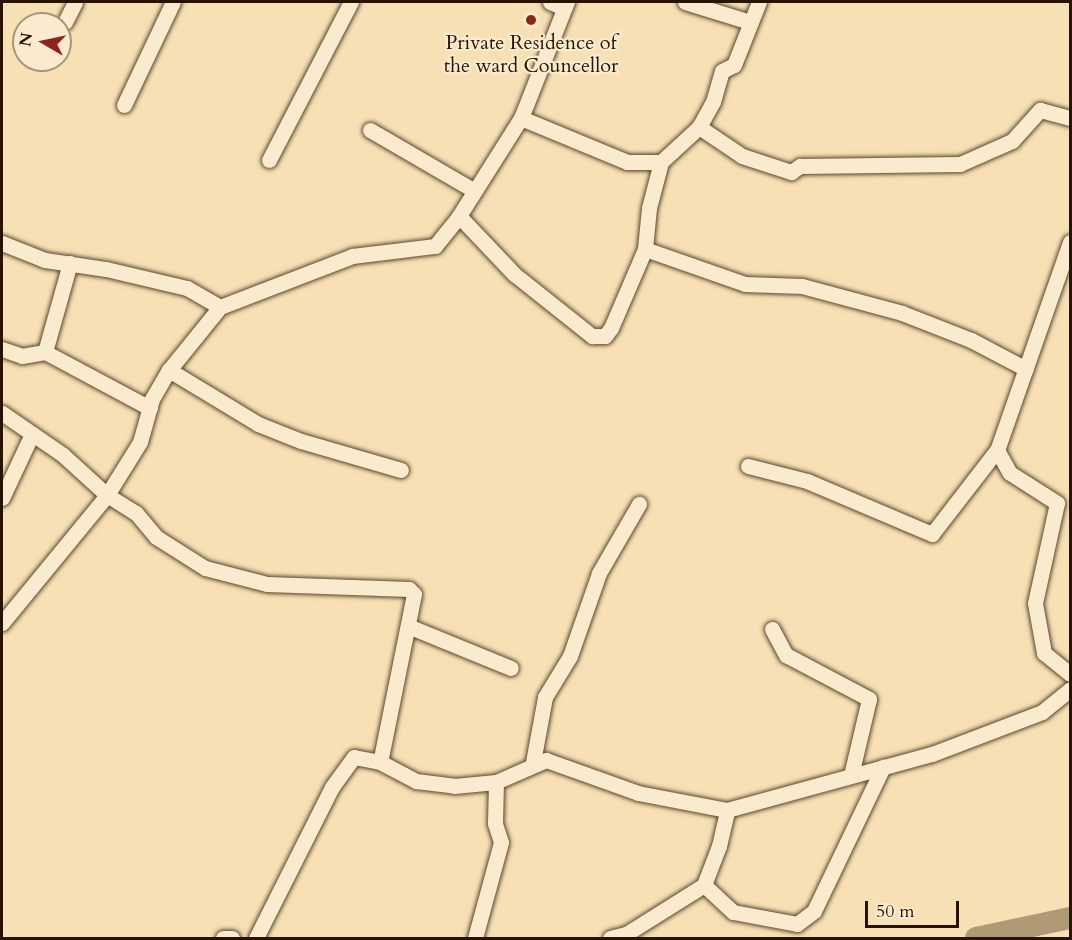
<!DOCTYPE html>
<style>
body{margin:0}
#map{position:relative;width:1072px;height:940px;overflow:hidden;background:#f7e0b3;font-family:Cardo,serif}
div>[style]{position:absolute}
.river>*{height:22px;margin:-11px;padding:0 11px;transform-origin:11px;border-radius:11px;background:#b09a76}
.roads{filter:drop-shadow(0 0 2px #5a462e) drop-shadow(0 0 2px #5a462e)}
.minor>*{height:15px;margin:-7.5px;padding:0 7.5px;transform-origin:7.5px;border-radius:7.5px;background:#faebce}
.dots>*{width:16px;height:16px;translate:-50% -50%;box-sizing:border-box;border:3px solid #faebce;border-radius:50%}
span{translate:-50% -50%;white-space:nowrap;text-align:center;line-height:1.15;-webkit-text-stroke:4.5px #faebce;paint-order:stroke}
.poi-label{font-size:20px;color:#261301}
.frame{position:absolute;inset:0;border:3px solid #261301;pointer-events:none}
.north{position:absolute;left:12px;top:12px;width:60px;height:60px;box-sizing:border-box;background:#faebce;border:2px solid #a5957c;border-radius:50%;rotate:279deg;font-size:16px;font-weight:700;line-height:24px;text-align:center;color:#261301}
.north::after{content:'';display:block;margin:auto;width:21px;height:27px;background:#8f2418;clip-path:polygon(50% 0,100% 100%,50% 72%,0 100%)}
.scale{position:absolute;left:865px;top:901px;width:94px;height:27px;box-sizing:border-box;border:3px solid #261301;border-top:0;padding-left:8px;font-size:18px;line-height:21px;white-space:nowrap;color:#261301;-webkit-text-stroke:4px #faebce;paint-order:stroke}
</style>
<div id="map">
<div class="river">
<div style="left:976px;top:938px;width:96px;rotate:-12deg"></div>
</div>
<div class="roads">
<div class="minor">
<div style="left:550px;top:2px;width:15px;rotate:23deg"></div>
<div style="left:685px;top:2px;width:68px;rotate:17.1deg"></div>
<div style="left:65px;top:22px;width:22px;rotate:-63deg"></div>
<div style="left:124px;top:105px;width:114px;rotate:-64.6deg"></div>
<div style="left:521px;top:118px;width:115px;rotate:22.5deg"></div>
<div style="left:627px;top:162px;width:34px"></div>
<div style="left:661px;top:162px;width:48px;rotate:104.6deg"></div>
<div style="left:649px;top:208px;width:41px;rotate:95.6deg"></div>
<div style="left:645px;top:249px;width:106px;rotate:19.3deg"></div>
<div style="left:745px;top:284px;width:57px;rotate:2deg"></div>
<div style="left:802px;top:286px;width:104px;rotate:15.1deg"></div>
<div style="left:902px;top:313px;width:74px;rotate:21.4deg"></div>
<div style="left:971px;top:340px;width:62px;rotate:27.8deg"></div>
<div style="left:699px;top:127px;width:52px;rotate:34deg"></div>
<div style="left:742px;top:156px;width:52px;rotate:18.1deg"></div>
<div style="left:791px;top:172px;width:11px;rotate:-34deg"></div>
<div style="left:800px;top:166px;width:160px;rotate:-0.7deg"></div>
<div style="left:960px;top:164px;width:57px;rotate:-23.9deg"></div>
<div style="left:1012px;top:141px;width:42px;rotate:-47.9deg"></div>
<div style="left:1040px;top:110px;width:31px;rotate:15deg"></div>
<div style="left:370px;top:130px;width:121px;rotate:30.2deg"></div>
<div style="left:269px;top:160px;width:178px;rotate:-62.6deg"></div>
<div style="left:661px;top:162px;width:52px;rotate:-42.6deg"></div>
<div style="left:699px;top:127px;width:29px;rotate:-61deg"></div>
<div style="left:713px;top:102px;width:32px;rotate:-74deg"></div>
<div style="left:722px;top:71px;width:13px;rotate:-27deg"></div>
<div style="left:734px;top:65px;width:68px;rotate:-68.4deg"></div>
<div style="left:459px;top:216px;width:80px;rotate:46.5deg"></div>
<div style="left:514px;top:274px;width:100px;rotate:38.5deg"></div>
<div style="left:592px;top:336px;width:13px"></div>
<div style="left:605px;top:336px;width:10px;rotate:-53deg"></div>
<div style="left:611px;top:328px;width:86px;rotate:-66.7deg"></div>
<div style="left:1070px;top:242px;width:220px;rotate:109.3deg"></div>
<div style="left:997px;top:450px;width:26px;rotate:61deg"></div>
<div style="left:1010px;top:473px;width:56px;rotate:32.6deg"></div>
<div style="left:1057px;top:503px;width:102px;rotate:102.4deg"></div>
<div style="left:1035px;top:603px;width:51px;rotate:79.8deg"></div>
<div style="left:1044px;top:653px;width:33px;rotate:39deg"></div>
<div style="left:2px;top:243px;width:46px;rotate:21.6deg"></div>
<div style="left:45px;top:260px;width:62px;rotate:8.4deg"></div>
<div style="left:106px;top:269px;width:83px;rotate:13.2deg"></div>
<div style="left:187px;top:288px;width:38px;rotate:30deg"></div>
<div style="left:70px;top:263px;width:92px;rotate:105.7deg"></div>
<div style="left:45px;top:352px;width:119px;rotate:28.1deg"></div>
<div style="left:2px;top:349px;width:21px;rotate:19deg"></div>
<div style="left:22px;top:356px;width:23px;rotate:-10deg"></div>
<div style="left:169px;top:370px;width:104px;rotate:31.2deg"></div>
<div style="left:258px;top:424px;width:46px;rotate:21.6deg"></div>
<div style="left:301px;top:441px;width:104px;rotate:16.2deg"></div>
<div style="left:2px;top:413px;width:74px;rotate:34.5deg"></div>
<div style="left:63px;top:455px;width:59px;rotate:42.3deg"></div>
<div style="left:107px;top:495px;width:34px;rotate:32deg"></div>
<div style="left:136px;top:513px;width:31px;rotate:50deg"></div>
<div style="left:156px;top:537px;width:58px;rotate:32.3deg"></div>
<div style="left:205px;top:568px;width:64px;rotate:14.5deg"></div>
<div style="left:267px;top:584px;width:142px;rotate:2deg"></div>
<div style="left:409px;top:589px;width:7px;rotate:45deg"></div>
<div style="left:414px;top:594px;width:171px;rotate:101.4deg"></div>
<div style="left:380px;top:762px;width:41px;rotate:27.8deg"></div>
<div style="left:416px;top:781px;width:38px;rotate:7deg"></div>
<div style="left:454px;top:786px;width:42px;rotate:-5.4deg"></div>
<div style="left:496px;top:782px;width:55px;rotate:-23.7deg"></div>
<div style="left:546px;top:760px;width:98px;rotate:19.7deg"></div>
<div style="left:638px;top:793px;width:91px;rotate:10.8deg"></div>
<div style="left:727px;top:810px;width:213px;rotate:-15.3deg"></div>
<div style="left:932px;top:754px;width:118px;rotate:-20.9deg"></div>
<div style="left:1042px;top:712px;width:36px;rotate:-39deg"></div>
<div style="left:748px;top:466px;width:61px;rotate:14.3deg"></div>
<div style="left:807px;top:481px;width:136px;rotate:23deg"></div>
<div style="left:932px;top:534px;width:106px;rotate:-52.3deg"></div>
<div style="left:2px;top:498px;width:71px;rotate:-64.9deg"></div>
<div style="left:2px;top:623px;width:166px;rotate:-50.6deg"></div>
<div style="left:107px;top:495px;width:62px;rotate:-58.1deg"></div>
<div style="left:140px;top:442px;width:45px;rotate:-74.4deg"></div>
<div style="left:152px;top:399px;width:34px;rotate:-60deg"></div>
<div style="left:169px;top:370px;width:81px;rotate:-51deg"></div>
<div style="left:220px;top:307px;width:142px;rotate:-21.1deg"></div>
<div style="left:352px;top:256px;width:84px;rotate:-6.9deg"></div>
<div style="left:435px;top:246px;width:38px;rotate:-51deg"></div>
<div style="left:459px;top:216px;width:116px;rotate:-57.7deg"></div>
<div style="left:521px;top:118px;width:125px;rotate:-68.4deg"></div>
<div style="left:408px;top:626px;width:111px;rotate:22.2deg"></div>
<div style="left:772px;top:629px;width:30px;rotate:62deg"></div>
<div style="left:786px;top:655px;width:94px;rotate:27.9deg"></div>
<div style="left:869px;top:699px;width:78px;rotate:103.3deg"></div>
<div style="left:533px;top:762px;width:66px;rotate:-79.5deg"></div>
<div style="left:545px;top:697px;width:48px;rotate:-58.6deg"></div>
<div style="left:570px;top:656px;width:88px;rotate:-70.7deg"></div>
<div style="left:599px;top:573px;width:80px;rotate:-59.9deg"></div>
<div style="left:704px;top:885px;width:40px;rotate:43deg"></div>
<div style="left:733px;top:912px;width:65px;rotate:10.6deg"></div>
<div style="left:797px;top:924px;width:21px;rotate:-37deg"></div>
<div style="left:814px;top:911px;width:160px;rotate:-64.4deg"></div>
<div style="left:223px;top:938px;width:9px"></div>
<div style="left:256px;top:938px;width:169px;rotate:-63.3deg"></div>
<div style="left:332px;top:787px;width:37px;rotate:-54deg"></div>
<div style="left:354px;top:757px;width:26px;rotate:11deg"></div>
<div style="left:475px;top:938px;width:99px;rotate:-74.8deg"></div>
<div style="left:501px;top:842px;width:20px;rotate:-108deg"></div>
<div style="left:495px;top:823px;width:41px;rotate:-88.6deg"></div>
<div style="left:610px;top:938px;width:16px;rotate:-14deg"></div>
<div style="left:626px;top:934px;width:92px;rotate:-32.1deg"></div>
<div style="left:704px;top:885px;width:42px;rotate:-69deg"></div>
<div style="left:719px;top:846px;width:37px;rotate:-77deg"></div>
</div>
</div>
<div class="dots">
<div style="left:531px;top:20px;background:#8f2418"></div>
</div>
<div class="poi-label">
<span style="left:531px;top:54px">Private Residence of<br>the ward Councellor</span>
</div>
<div class="frame"></div>
<div class="north">N</div>
<div class="scale">50 m</div>
</div>
